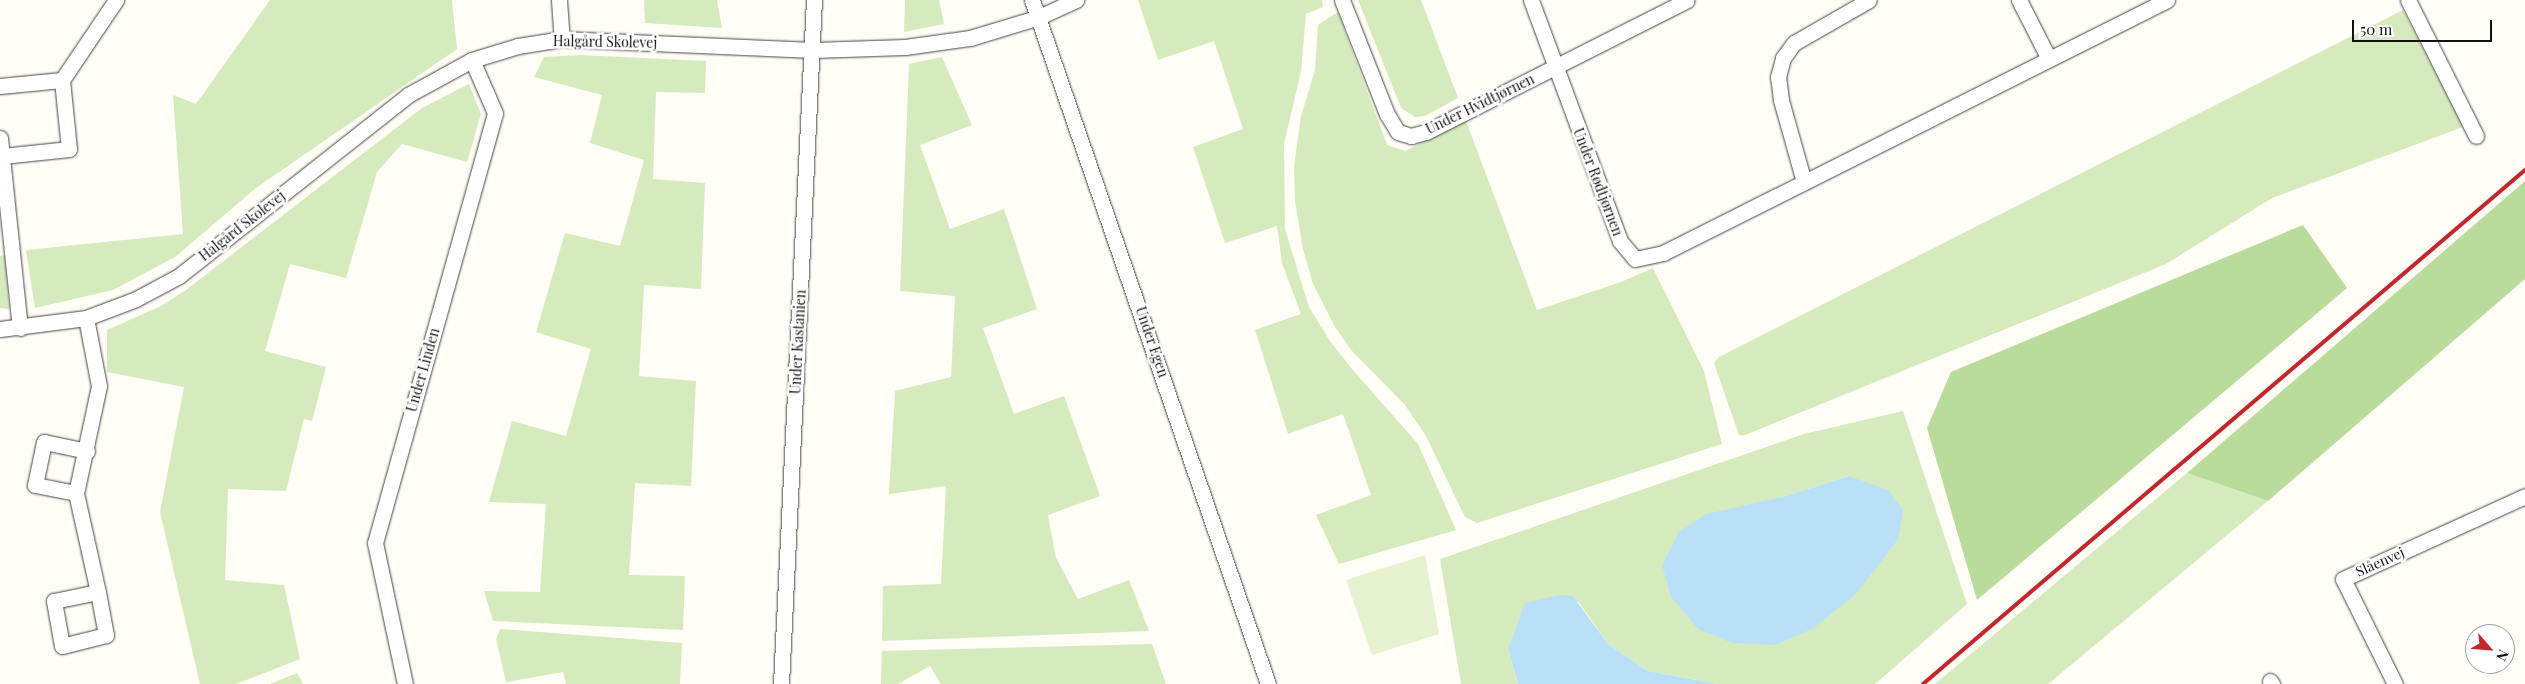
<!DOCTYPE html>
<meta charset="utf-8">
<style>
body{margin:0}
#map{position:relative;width:2525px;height:684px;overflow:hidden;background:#fffdf5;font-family:"Playfair Display",serif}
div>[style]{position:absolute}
.green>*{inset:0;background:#d5ebbd}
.forest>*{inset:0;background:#b9dc9c}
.pitch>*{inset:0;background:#e6f2cf}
.water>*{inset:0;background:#b9e0f7}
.roads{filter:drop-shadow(0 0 1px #444) drop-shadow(0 0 1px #444)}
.minor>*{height:15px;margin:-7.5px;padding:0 7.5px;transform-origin:7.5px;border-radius:7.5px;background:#fff}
.rail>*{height:4px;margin:-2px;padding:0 2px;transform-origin:2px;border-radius:2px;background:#c4262e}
span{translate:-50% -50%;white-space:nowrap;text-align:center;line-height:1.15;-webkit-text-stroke:5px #fff;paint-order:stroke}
.street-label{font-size:14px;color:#111}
.north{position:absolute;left:2465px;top:624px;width:50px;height:50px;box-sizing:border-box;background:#fff;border:1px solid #a0a0a0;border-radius:50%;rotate:117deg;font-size:14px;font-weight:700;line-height:20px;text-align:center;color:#111}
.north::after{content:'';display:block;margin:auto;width:18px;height:22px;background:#c4262e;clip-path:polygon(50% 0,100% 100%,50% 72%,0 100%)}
.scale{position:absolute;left:2352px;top:20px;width:140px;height:22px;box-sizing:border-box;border:2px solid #111;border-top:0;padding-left:6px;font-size:15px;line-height:18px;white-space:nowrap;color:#111;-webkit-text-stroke:4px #fff;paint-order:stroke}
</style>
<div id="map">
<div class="green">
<div style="clip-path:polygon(270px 0,452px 0,457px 49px,256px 188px,175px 257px,113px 290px,35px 308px,26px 250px,183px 234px,173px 95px,196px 104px)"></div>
<div style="clip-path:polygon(644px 0,717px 0,722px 28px,645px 23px)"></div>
<div style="clip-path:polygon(905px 0,939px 0,944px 24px,904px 32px)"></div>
<div style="clip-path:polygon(1138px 0,1322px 0,1323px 7px,1306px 14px,1301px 71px,1284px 144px,1285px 229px,1309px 307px,1330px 341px,1352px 369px,1418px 444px,1456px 530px,1339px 564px,1316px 515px,1371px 495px,1343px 414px,1288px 434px,1255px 330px,1301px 314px,1282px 263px,1277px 226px,1225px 243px,1193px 147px,1243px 129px,1214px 41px,1158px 60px)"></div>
<div style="clip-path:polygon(1358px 0,1421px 0,1458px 98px,1425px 116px,1415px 117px,1401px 108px)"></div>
<div style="clip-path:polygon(2403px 10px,2463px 127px,2272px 198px,2166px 264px,1745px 435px,1739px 435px,1714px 363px,1719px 357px)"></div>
<div style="clip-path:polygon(1338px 12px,1387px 145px,1405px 151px,1466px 121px,1537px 310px,1621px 282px,1653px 268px,1704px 371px,1722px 444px,1477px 523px,1465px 517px,1426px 436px,1405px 405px,1352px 351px,1335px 327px,1313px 284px,1303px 249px,1295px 201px,1294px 166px,1301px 116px,1315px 70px,1318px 25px)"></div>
<div style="clip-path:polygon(580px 55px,706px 61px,705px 93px,656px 92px,653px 179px,705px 183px,701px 289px,644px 285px,639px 376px,696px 381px,691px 486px,635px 483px,629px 575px,685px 576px,683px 630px,493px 621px,484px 591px,540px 592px,546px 504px,489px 502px,512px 421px,566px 436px,591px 349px,536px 332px,565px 233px,620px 246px,644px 160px,590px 143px,602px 95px,534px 77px,544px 57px)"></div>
<div style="clip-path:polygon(942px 57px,972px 125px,920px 145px,950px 229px,1004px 209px,1037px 309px,983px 328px,1014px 414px,1064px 396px,1100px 496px,1048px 515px,1056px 558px,1078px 599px,1129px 580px,1149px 631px,882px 641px,883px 586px,941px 584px,946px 486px,889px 494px,895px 391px,951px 377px,955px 296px,900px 291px,909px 64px)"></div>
<div style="clip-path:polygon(469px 84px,481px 114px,467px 162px,402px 144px,377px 172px,346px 278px,290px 264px,265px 351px,326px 367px,312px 421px,304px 419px,286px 491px,228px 489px,225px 580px,284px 585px,300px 659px,236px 684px,200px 684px,160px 512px,184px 387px,107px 372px,107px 330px,161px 306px,186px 290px,422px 108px)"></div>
<div style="clip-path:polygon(5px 255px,9px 309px,0 308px,0 256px)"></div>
<div style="clip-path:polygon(evenodd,1903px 411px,1967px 604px,1875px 684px,1719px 684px,1648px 671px,1608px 644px,1578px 601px,1508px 649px,1518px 684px,1461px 684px,1440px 559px,1804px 434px,1903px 411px,1849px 476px,1898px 540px,1879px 564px,1782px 497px,1849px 476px)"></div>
<div style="clip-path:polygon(2187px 473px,2268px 501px,2048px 684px,1935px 684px)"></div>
<div style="clip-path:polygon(500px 629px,682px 643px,680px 684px,566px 684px,563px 672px,506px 682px,496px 639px)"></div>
<div style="clip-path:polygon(1152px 644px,1166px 684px,941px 684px,930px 666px,898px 684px,881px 684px,882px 651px)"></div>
<div style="clip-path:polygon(297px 673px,303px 684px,270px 684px)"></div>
</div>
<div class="forest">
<div style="clip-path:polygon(2525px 181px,2525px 279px,2268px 501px,2187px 473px)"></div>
<div style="clip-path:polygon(2303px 225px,2347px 288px,1977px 600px,1927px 428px,1951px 372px)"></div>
</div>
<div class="pitch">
<div style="clip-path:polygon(1425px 555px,1439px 634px,1372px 655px,1346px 580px)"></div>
</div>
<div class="water">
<div style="clip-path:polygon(1849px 476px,1888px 490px,1903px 510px,1898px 540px,1855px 595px,1812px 629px,1775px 645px,1732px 643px,1698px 629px,1671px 597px,1662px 565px,1679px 532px,1706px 514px,1782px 497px)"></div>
<div style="clip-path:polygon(1560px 595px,1573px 596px,1608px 644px,1648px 671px,1719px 684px,1518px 684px,1508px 649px,1525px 603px)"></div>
</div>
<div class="roads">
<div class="minor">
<div style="left:559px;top:0;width:39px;rotate:86deg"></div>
<div style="left:1032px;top:0;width:724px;rotate:70.96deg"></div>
<div style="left:1342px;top:0;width:123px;rotate:68.5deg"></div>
<div style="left:1387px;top:114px;width:21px;rotate:59deg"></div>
<div style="left:1398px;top:132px;width:14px;rotate:17deg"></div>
<div style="left:1411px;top:136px;width:16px;rotate:-15deg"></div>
<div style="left:1426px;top:132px;width:292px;rotate:-26.8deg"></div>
<div style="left:1531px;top:0;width:257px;rotate:69.7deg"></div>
<div style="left:1620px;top:241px;width:23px;rotate:50deg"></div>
<div style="left:1635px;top:259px;width:29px;rotate:-12deg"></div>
<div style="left:1663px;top:253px;width:564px;rotate:-26.66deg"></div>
<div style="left:2019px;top:0;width:66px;rotate:63deg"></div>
<div style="left:2408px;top:0;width:152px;rotate:63.4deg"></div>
<div style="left:62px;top:80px;width:97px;rotate:-56deg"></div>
<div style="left:0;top:86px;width:62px;rotate:-5.5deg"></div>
<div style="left:62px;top:80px;width:69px;rotate:84.2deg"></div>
<div style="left:69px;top:149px;width:67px;rotate:174deg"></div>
<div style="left:0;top:138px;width:191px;rotate:84deg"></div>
<div style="left:1804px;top:182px;width:85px;rotate:-105.7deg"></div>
<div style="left:1781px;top:100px;width:23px;rotate:-97deg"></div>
<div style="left:1778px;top:77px;width:20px;rotate:-75deg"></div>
<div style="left:1783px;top:58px;width:19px;rotate:-54deg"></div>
<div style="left:1794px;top:43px;width:86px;rotate:-29.8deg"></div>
<div style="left:86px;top:318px;width:69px;rotate:79.2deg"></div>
<div style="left:99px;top:386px;width:109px;rotate:102.1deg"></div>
<div style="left:76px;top:493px;width:101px;rotate:77.5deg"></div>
<div style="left:98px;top:592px;width:44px;rotate:79.5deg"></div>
<div style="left:106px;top:635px;width:45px;rotate:166deg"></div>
<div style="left:62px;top:646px;width:46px;rotate:-100.1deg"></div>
<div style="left:54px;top:601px;width:45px;rotate:-11.6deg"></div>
<div style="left:0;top:329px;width:87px;rotate:-7.3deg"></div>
<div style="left:86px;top:318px;width:53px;rotate:-20.8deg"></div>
<div style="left:136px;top:299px;width:49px;rotate:-28.1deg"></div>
<div style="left:179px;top:276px;width:292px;rotate:-38.3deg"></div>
<div style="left:408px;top:95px;width:73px;rotate:-28.7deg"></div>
<div style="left:472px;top:60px;width:48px;rotate:-16.9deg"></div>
<div style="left:518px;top:46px;width:45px;rotate:-9deg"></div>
<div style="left:562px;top:39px;width:251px;rotate:2.5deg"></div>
<div style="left:813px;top:50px;width:92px;rotate:-1.9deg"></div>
<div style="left:905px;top:47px;width:66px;rotate:-7.9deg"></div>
<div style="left:970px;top:38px;width:72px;rotate:-16.9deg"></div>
<div style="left:1039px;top:17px;width:41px;rotate:-24.7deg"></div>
<div style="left:76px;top:493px;width:42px;rotate:-169deg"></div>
<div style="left:35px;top:485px;width:44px;rotate:-78.2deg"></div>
<div style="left:44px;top:442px;width:44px;rotate:11.8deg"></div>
<div style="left:2270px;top:681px;width:4px;rotate:56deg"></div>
<div style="left:405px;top:684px;width:144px;rotate:-102deg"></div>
<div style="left:375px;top:543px;width:446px;rotate:-74.4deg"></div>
<div style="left:495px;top:113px;width:58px;rotate:-113.5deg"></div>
<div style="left:781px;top:684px;width:685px;rotate:-87.24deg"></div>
<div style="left:2395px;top:684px;width:117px;rotate:-116.3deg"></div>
<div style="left:2343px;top:579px;width:200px;rotate:-24.5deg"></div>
</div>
</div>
<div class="rail">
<div style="left:1923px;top:684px;width:792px;rotate:-40.49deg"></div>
</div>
<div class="street-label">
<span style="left:605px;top:42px;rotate:1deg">Halgård Skolevej</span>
<span style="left:1480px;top:104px;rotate:-26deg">Under Hvidtjørnen</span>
<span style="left:1598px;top:182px;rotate:69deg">Under Rødtjørnen</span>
<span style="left:242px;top:226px;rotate:-38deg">Halgård Skolevej</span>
<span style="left:798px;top:342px;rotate:-87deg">Under Kastanien</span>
<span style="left:1152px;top:342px;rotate:71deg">Under Egen</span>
<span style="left:423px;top:370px;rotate:-74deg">Under Linden</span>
<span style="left:2380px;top:562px;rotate:-24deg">Slåenvej</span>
</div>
<div class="north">N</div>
<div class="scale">50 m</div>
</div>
